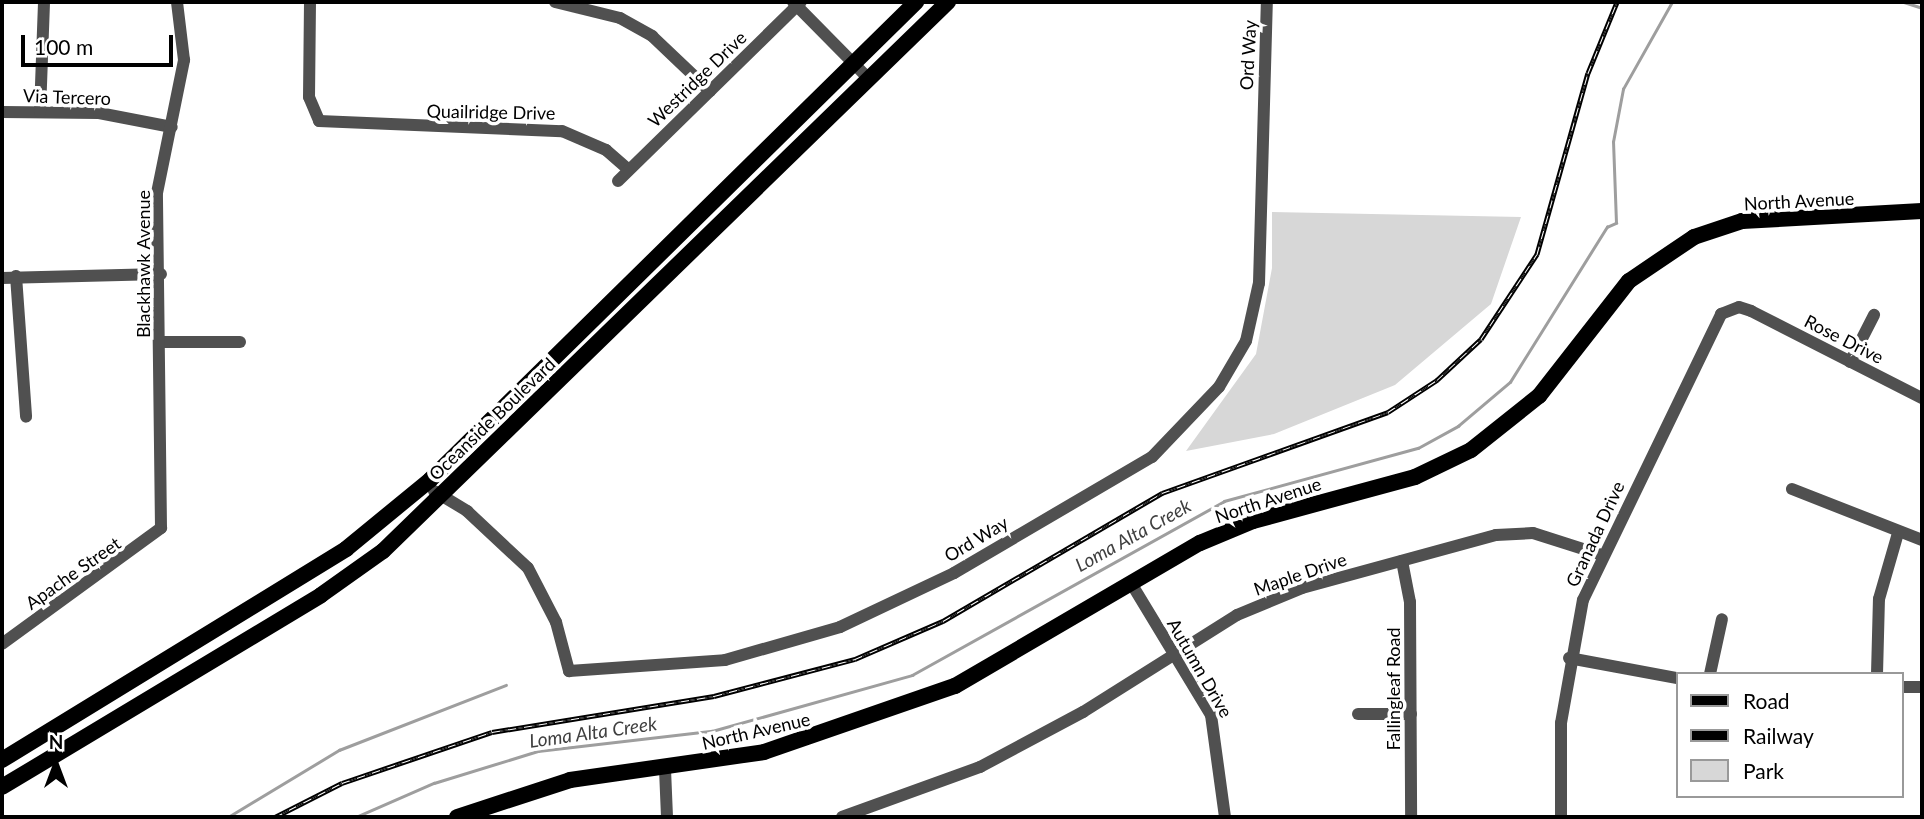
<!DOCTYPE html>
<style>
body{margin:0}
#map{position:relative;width:1924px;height:819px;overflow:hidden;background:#fff;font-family:Lato,sans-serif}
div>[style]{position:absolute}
.green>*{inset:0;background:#d7d7d7}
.stream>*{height:2.5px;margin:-1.25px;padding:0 1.25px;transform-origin:1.25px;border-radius:1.25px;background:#9e9e9e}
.minor>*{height:12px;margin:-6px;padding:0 6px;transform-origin:6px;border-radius:6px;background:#505050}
.major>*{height:16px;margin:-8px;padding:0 8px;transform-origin:8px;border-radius:8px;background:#000}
.rail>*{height:5px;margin-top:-2.5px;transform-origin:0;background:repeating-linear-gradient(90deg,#fff 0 8px,#000 0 16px);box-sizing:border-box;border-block:2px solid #000}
span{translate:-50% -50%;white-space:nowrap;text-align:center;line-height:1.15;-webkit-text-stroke:7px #fff;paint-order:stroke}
.street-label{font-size:18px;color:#000}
.water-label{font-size:19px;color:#3f3f3f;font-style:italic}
.frame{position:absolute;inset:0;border:4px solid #000;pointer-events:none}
.legend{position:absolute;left:1676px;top:672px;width:228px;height:126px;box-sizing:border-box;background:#fff;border:2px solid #999;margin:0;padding:9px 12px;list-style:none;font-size:21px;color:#000}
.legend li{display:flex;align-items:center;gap:14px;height:35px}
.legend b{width:35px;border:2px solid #999}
.north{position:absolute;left:21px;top:728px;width:70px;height:70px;-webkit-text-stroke:5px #fff;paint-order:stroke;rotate:0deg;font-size:19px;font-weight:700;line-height:28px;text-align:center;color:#000}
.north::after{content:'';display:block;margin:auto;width:24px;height:32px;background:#000;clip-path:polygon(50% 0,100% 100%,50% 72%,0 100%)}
.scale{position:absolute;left:21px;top:35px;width:152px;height:32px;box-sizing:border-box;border:4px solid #000;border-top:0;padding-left:9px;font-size:21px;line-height:24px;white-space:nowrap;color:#000;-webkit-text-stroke:5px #fff;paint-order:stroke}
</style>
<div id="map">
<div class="green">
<div style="clip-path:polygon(1272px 212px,1521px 217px,1491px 304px,1395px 385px,1274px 434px,1186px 451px,1256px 354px,1272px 268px)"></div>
</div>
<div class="stream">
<div style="left:1904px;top:2px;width:19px;rotate:18deg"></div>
<div style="left:228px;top:817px;width:130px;rotate:-31.1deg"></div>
<div style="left:339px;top:750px;width:179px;rotate:-21.3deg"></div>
<div style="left:356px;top:817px;width:85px;rotate:-23.6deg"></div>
<div style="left:434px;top:783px;width:109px;rotate:-17.1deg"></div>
<div style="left:538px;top:751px;width:175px;rotate:-6.6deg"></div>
<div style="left:712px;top:731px;width:208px;rotate:-15.6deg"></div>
<div style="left:912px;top:675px;width:357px;rotate:-29.1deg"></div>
<div style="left:1224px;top:501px;width:201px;rotate:-15.3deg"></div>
<div style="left:1418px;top:448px;width:46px;rotate:-28.8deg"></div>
<div style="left:1458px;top:426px;width:68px;rotate:-40.2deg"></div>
<div style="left:1510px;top:382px;width:183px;rotate:-58deg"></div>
<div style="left:1607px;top:227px;width:10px;rotate:-24deg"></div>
<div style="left:1616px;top:223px;width:81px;rotate:-92.1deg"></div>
<div style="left:1613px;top:142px;width:54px;rotate:-79.3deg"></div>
<div style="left:1623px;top:89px;width:100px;rotate:-60.6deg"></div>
</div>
<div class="minor">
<div style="left:310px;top:2px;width:95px;rotate:90.6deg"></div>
<div style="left:309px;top:97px;width:26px;rotate:67deg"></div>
<div style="left:319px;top:121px;width:243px;rotate:2.4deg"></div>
<div style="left:562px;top:131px;width:48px;rotate:23.4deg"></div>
<div style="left:606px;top:150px;width:30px;rotate:41deg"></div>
<div style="left:555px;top:2px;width:67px;rotate:13.8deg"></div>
<div style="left:620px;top:18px;width:37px;rotate:29deg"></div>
<div style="left:652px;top:36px;width:80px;rotate:43.5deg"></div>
<div style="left:793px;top:2px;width:108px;rotate:45.4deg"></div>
<div style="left:2px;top:112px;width:97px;rotate:0.6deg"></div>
<div style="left:99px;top:113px;width:74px;rotate:10.9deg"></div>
<div style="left:40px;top:112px;width:110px;rotate:-87.9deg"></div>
<div style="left:618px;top:181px;width:256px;rotate:-44.4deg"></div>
<div style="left:16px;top:276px;width:141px;rotate:85.9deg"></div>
<div style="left:2px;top:278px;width:159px;rotate:-1.4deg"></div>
<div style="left:161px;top:342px;width:79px"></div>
<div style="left:1850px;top:362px;width:53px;rotate:-62.9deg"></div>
<div style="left:1792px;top:489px;width:140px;rotate:21.4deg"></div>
<div style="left:434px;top:491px;width:39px;rotate:31deg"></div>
<div style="left:467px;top:511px;width:83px;rotate:43.1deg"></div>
<div style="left:528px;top:568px;width:61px;rotate:62.6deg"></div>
<div style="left:556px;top:622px;width:51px;rotate:75.1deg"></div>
<div style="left:569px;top:671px;width:156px;rotate:-4deg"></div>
<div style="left:725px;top:660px;width:120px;rotate:-16deg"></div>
<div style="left:840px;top:627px;width:126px;rotate:-25.3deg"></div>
<div style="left:954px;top:573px;width:229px;rotate:-30.4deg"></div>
<div style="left:1152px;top:457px;width:97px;rotate:-46.3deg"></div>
<div style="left:1219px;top:387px;width:53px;rotate:-59.6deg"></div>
<div style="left:1246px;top:341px;width:59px;rotate:-77.4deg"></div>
<div style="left:1259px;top:283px;width:281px;rotate:-88.4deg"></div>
<div style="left:1402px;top:561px;width:42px;rotate:79deg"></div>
<div style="left:1410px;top:602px;width:215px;rotate:89.7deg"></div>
<div style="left:1131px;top:583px;width:154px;rotate:58.8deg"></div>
<div style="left:1211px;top:715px;width:103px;rotate:82.2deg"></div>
<div style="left:2px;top:644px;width:197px;rotate:-36.1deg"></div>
<div style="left:161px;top:528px;width:335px;rotate:-90.7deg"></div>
<div style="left:157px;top:193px;width:136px;rotate:-78.5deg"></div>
<div style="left:184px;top:60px;width:58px;rotate:-96.9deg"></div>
<div style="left:1569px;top:658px;width:110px;rotate:10.5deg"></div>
<div style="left:1710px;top:674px;width:56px;rotate:-77.7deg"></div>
<div style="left:1877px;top:674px;width:75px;rotate:-88.5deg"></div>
<div style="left:1879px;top:599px;width:69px;rotate:-73.9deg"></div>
<div style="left:1901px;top:687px;width:21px"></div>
<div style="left:1358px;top:714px;width:53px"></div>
<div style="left:665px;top:769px;width:48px;rotate:87.6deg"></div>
<div style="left:842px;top:817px;width:147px;rotate:-19.9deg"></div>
<div style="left:980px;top:767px;width:117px;rotate:-28.1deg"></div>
<div style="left:1083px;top:712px;width:182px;rotate:-32.2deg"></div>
<div style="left:1237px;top:615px;width:70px;rotate:-22.6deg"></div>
<div style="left:1302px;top:588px;width:201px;rotate:-15.3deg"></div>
<div style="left:1496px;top:535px;width:37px;rotate:-3deg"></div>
<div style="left:1533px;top:533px;width:72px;rotate:17.7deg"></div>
<div style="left:1561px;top:817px;width:94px;rotate:-90deg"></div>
<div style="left:1561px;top:723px;width:125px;rotate:-79.9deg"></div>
<div style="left:1583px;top:600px;width:318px;rotate:-64.2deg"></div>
<div style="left:1721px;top:314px;width:19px;rotate:-21deg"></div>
<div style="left:1739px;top:307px;width:13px;rotate:18deg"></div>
<div style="left:1751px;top:311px;width:192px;rotate:27deg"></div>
</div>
<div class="major">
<div style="left:2px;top:760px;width:404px;rotate:-31.5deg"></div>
<div style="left:346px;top:549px;width:109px;rotate:-39.4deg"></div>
<div style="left:430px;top:480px;width:682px;rotate:-44.52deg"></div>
<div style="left:2px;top:787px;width:372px;rotate:-31deg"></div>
<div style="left:321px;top:595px;width:76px;rotate:-35.4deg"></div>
<div style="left:383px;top:551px;width:788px;rotate:-44.18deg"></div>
<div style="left:457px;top:817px;width:119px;rotate:-18.1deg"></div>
<div style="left:570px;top:780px;width:196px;rotate:-8.2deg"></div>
<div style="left:764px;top:752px;width:202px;rotate:-19.1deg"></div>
<div style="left:955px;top:686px;width:284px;rotate:-30.3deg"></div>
<div style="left:1200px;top:543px;width:57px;rotate:-22.5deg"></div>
<div style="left:1253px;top:521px;width:168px;rotate:-15.2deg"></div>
<div style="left:1415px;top:477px;width:62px;rotate:-25.7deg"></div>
<div style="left:1471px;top:450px;width:87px;rotate:-38.5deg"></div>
<div style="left:1539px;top:396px;width:146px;rotate:-52deg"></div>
<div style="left:1629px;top:281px;width:78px;rotate:-34.1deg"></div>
<div style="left:1694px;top:237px;width:51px;rotate:-18.4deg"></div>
<div style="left:1742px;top:221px;width:180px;rotate:-3.2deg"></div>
</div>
<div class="rail">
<div style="left:275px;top:817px;width:75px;rotate:-26.9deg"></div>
<div style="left:342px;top:783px;width:158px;rotate:-18.8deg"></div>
<div style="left:492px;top:732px;width:225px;rotate:-9.2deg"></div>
<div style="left:714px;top:696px;width:146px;rotate:-14.7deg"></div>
<div style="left:855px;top:659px;width:96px;rotate:-23.4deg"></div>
<div style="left:943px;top:621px;width:254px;rotate:-30.3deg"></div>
<div style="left:1162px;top:493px;width:240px;rotate:-19.7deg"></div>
<div style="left:1388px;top:412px;width:59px;rotate:-33.1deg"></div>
<div style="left:1437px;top:380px;width:60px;rotate:-43deg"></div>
<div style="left:1481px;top:339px;width:102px;rotate:-56.6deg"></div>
<div style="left:1537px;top:254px;width:188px;rotate:-74.3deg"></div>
<div style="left:1588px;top:73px;width:77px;rotate:-67.8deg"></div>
</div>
<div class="street-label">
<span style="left:1248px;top:55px;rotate:-87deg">Ord Way</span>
<span style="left:697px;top:79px;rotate:-44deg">Westridge Drive</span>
<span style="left:67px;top:97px;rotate:2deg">Via Tercero</span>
<span style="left:491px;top:112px;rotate:1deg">Quailridge Drive</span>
<span style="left:1799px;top:201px;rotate:-3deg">North Avenue</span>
<span style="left:143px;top:264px;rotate:-90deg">Blackhawk Avenue</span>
<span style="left:1844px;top:339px;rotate:27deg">Rose Drive</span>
<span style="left:492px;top:419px;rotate:-44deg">Oceanside Boulevard</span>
<span style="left:1268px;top:500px;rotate:-18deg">North Avenue</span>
<span style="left:1595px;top:534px;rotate:-65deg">Granada Drive</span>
<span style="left:976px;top:539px;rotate:-31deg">Ord Way</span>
<span style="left:73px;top:573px;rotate:-35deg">Apache Street</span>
<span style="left:1300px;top:574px;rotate:-19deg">Maple Drive</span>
<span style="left:1200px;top:668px;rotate:60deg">Autumn Drive</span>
<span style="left:1393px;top:689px;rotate:-90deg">Fallingleaf Road</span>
<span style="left:756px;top:731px;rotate:-13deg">North Avenue</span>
</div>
<div class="water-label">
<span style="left:1133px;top:535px;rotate:-29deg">Loma Alta Creek</span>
<span style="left:593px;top:732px;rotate:-8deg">Loma Alta Creek</span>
</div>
<div class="frame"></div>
<ul class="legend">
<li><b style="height:9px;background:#000"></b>Road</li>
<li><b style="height:9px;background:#000"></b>Railway</li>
<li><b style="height:19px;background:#d7d7d7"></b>Park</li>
</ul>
<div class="north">N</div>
<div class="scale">100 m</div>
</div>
